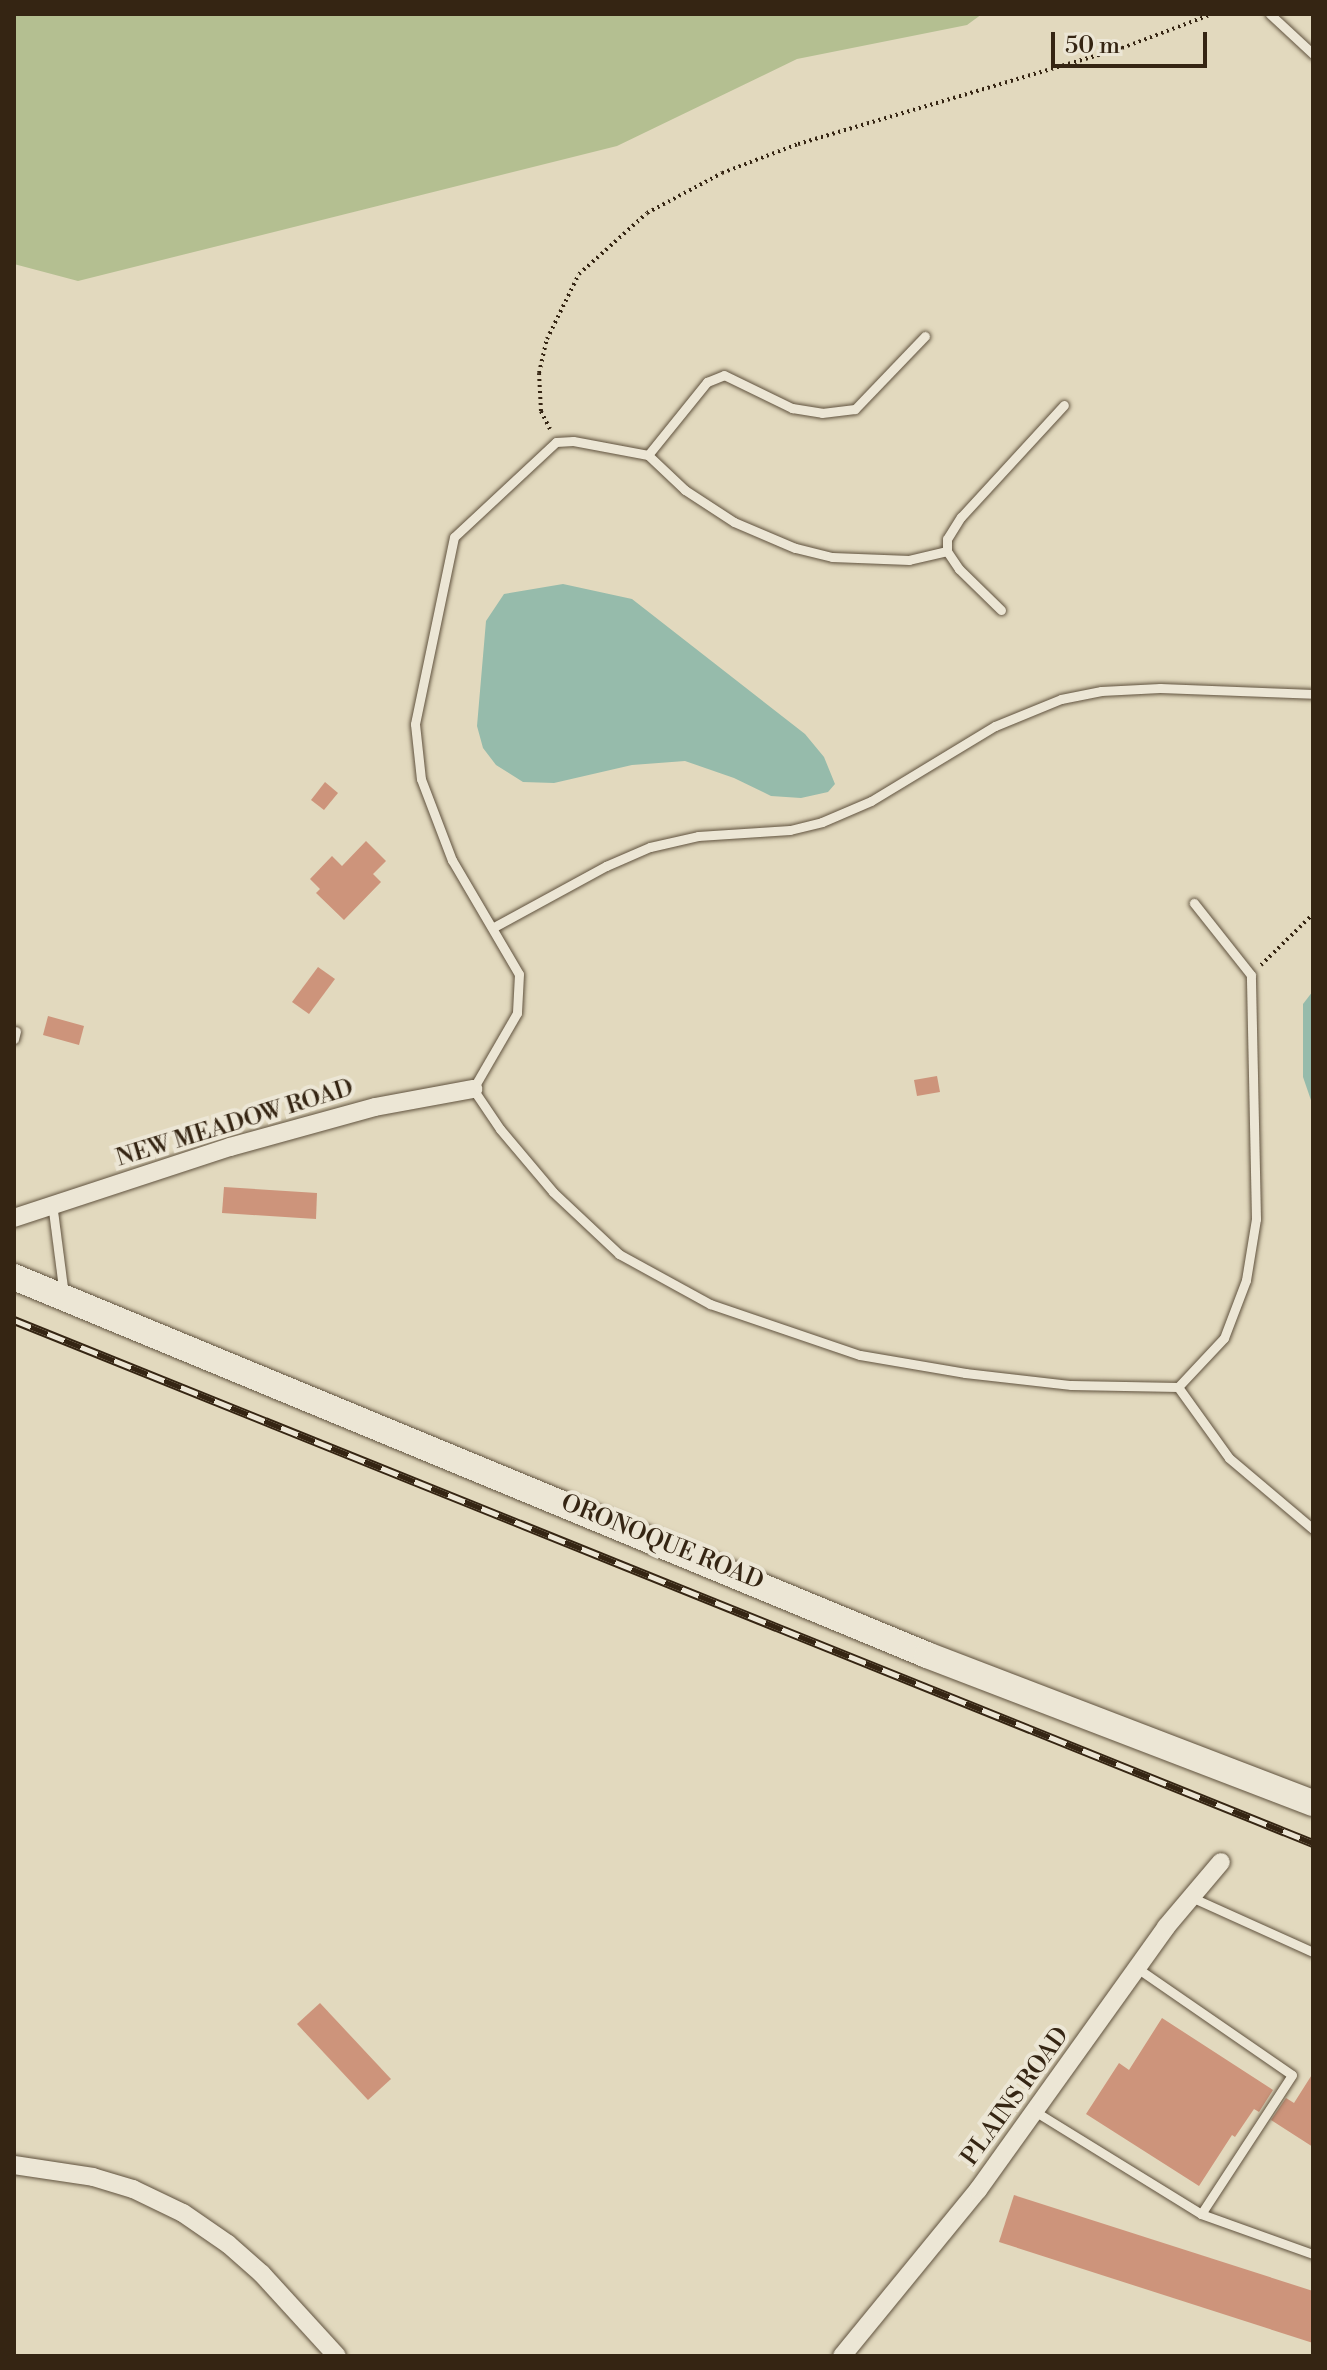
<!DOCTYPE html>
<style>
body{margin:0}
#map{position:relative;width:1327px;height:2370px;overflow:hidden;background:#e2d9be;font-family:"Libre Bodoni",serif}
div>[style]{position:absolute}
.green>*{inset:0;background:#b4bf91}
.water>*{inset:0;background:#96bbab}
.building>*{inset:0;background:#cd947b}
.path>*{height:4px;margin-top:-2px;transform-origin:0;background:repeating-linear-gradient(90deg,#352513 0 2px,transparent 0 6px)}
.roads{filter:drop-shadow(0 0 2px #60523e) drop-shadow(0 0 2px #60523e)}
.lane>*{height:9px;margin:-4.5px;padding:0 4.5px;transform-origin:4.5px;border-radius:4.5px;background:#ece6d5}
.street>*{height:18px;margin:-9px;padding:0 9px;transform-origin:9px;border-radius:9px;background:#ece6d5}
.secondary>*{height:26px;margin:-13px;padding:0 13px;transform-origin:13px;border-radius:13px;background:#ece6d5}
.rail>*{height:9px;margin-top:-4.5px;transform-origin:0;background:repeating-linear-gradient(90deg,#ece6d5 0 18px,#352513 0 36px);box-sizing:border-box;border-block:2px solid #352513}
span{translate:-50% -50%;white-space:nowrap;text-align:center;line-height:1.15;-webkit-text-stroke:8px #ece6d5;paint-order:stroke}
.street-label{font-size:24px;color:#352513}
.frame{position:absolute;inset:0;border:16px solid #352513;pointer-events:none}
.scale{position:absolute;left:1051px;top:32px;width:156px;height:36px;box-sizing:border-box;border:4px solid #352513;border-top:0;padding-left:10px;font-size:24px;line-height:28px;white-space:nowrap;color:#352513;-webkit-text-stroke:6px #ece6d5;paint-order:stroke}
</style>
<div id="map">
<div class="green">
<div style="clip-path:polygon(14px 14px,982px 14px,967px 25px,797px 59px,617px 146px,78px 281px,14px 264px)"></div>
</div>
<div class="water">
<div style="clip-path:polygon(563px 584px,632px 599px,805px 734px,824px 757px,835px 784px,828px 792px,801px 798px,771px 796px,734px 778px,685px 761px,632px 765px,554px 783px,523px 782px,496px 765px,483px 748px,477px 726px,486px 621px,504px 594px)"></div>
<div style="clip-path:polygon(1313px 991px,1313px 1106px,1303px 1077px,1303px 1004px)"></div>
</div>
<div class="building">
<div style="clip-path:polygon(325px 782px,338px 793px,324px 810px,311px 800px)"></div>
<div style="clip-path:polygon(366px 841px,386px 861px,373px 874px,381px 882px,344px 920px,316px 893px,320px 889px,310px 879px,332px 856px,342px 866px)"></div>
<div style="clip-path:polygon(318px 967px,335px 979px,309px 1014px,292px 1002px)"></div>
<div style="clip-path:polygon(48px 1016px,84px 1026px,79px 1045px,43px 1035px)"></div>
<div style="clip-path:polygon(937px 1076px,940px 1092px,917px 1096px,914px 1080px)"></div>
<div style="clip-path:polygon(224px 1187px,317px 1193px,316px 1219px,222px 1213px)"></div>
<div style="clip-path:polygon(320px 2003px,391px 2079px,368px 2100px,297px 2024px)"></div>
<div style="clip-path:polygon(1162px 2018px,1273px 2090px,1259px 2112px,1254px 2109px,1235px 2137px,1232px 2135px,1199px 2186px,1086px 2114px,1119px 2063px,1129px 2070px)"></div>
<div style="clip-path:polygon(1313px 2073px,1313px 2147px,1271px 2120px,1286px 2098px,1294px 2103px)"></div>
<div style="clip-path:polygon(1014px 2195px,1313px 2291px,1313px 2343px,999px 2242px)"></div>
</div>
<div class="path">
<div style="left:550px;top:429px;width:20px;rotate:-117deg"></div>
<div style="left:541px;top:411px;width:38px;rotate:-93deg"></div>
<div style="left:539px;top:373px;width:35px;rotate:-77deg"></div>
<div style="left:547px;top:339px;width:72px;rotate:-63.8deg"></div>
<div style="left:579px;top:274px;width:91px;rotate:-41.9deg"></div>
<div style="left:647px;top:213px;width:85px;rotate:-28.1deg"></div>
<div style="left:722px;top:173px;width:81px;rotate:-20.9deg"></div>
<div style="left:798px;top:144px;width:338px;rotate:-16.5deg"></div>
<div style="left:1122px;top:48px;width:96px;rotate:-20.7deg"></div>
<div style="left:1261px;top:965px;width:73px;rotate:-44.4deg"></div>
</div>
<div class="roads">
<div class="lane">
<div style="left:1270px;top:14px;width:59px;rotate:42.9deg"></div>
<div style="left:648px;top:455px;width:94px;rotate:-51.1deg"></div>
<div style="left:707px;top:382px;width:18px;rotate:-22deg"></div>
<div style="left:724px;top:375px;width:76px;rotate:25.9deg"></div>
<div style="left:792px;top:408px;width:30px;rotate:9deg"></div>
<div style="left:822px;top:413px;width:33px;rotate:-7deg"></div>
<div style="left:855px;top:409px;width:101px;rotate:-46.2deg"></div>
<div style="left:947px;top:551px;width:39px;rotate:167deg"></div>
<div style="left:909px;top:560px;width:77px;rotate:-177.8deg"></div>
<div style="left:832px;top:557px;width:38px;rotate:-166deg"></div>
<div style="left:795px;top:548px;width:66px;rotate:-156.9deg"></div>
<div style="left:734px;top:522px;width:59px;rotate:-146.9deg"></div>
<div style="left:685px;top:490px;width:51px;rotate:-136.6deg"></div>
<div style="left:648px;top:455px;width:76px;rotate:-169.4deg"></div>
<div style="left:573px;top:441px;width:17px;rotate:177deg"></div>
<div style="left:556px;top:442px;width:139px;rotate:137deg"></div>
<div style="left:454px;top:537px;width:191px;rotate:101.8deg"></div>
<div style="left:415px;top:724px;width:55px;rotate:83.8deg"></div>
<div style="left:421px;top:779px;width:87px;rotate:69.1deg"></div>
<div style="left:452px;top:860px;width:132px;rotate:59.6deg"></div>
<div style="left:519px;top:974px;width:39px;rotate:93deg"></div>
<div style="left:517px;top:1013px;width:88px;rotate:120.1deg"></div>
<div style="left:473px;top:1089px;width:48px;rotate:56deg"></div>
<div style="left:500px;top:1129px;width:82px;rotate:49.9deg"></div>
<div style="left:553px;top:1192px;width:91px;rotate:43.2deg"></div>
<div style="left:619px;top:1254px;width:104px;rotate:28.8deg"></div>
<div style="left:710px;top:1304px;width:158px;rotate:18.8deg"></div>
<div style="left:860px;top:1355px;width:107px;rotate:9.7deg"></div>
<div style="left:965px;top:1373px;width:107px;rotate:6.5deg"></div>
<div style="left:1071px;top:1385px;width:107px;rotate:1.1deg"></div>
<div style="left:1178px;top:1387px;width:67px;rotate:-46.8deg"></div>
<div style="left:1224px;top:1338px;width:62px;rotate:-69.2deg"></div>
<div style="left:1246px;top:1280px;width:62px;rotate:-80.7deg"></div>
<div style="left:1256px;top:1219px;width:244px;rotate:-91.2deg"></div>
<div style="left:1251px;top:975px;width:92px;rotate:-128.4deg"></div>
<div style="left:1001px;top:610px;width:59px;rotate:-135.7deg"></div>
<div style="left:959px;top:569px;width:22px;rotate:-124deg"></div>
<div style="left:947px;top:551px;width:12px;rotate:-90deg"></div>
<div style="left:947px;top:539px;width:26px;rotate:-58deg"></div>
<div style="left:961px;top:517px;width:152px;rotate:-47.4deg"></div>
<div style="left:494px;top:927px;width:128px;rotate:-28.6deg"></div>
<div style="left:606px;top:866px;width:48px;rotate:-23.4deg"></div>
<div style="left:650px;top:847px;width:49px;rotate:-12.9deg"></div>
<div style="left:698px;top:836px;width:92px;rotate:-3.7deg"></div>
<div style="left:790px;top:830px;width:33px;rotate:-14deg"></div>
<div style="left:822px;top:822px;width:53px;rotate:-23.2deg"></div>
<div style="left:871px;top:801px;width:145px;rotate:-31.2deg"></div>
<div style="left:995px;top:726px;width:71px;rotate:-22.2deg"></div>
<div style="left:1061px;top:699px;width:41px;rotate:-11.3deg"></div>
<div style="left:1101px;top:691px;width:59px;rotate:-2.9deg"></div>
<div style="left:1160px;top:688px;width:153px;rotate:2.2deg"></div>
<div style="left:14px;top:1039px;width:8px;rotate:-76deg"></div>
<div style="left:52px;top:1203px;width:93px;rotate:82.6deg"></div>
<div style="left:1178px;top:1387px;width:87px;rotate:54.3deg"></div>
<div style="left:1229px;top:1458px;width:110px;rotate:40.2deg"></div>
<div style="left:1191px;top:1897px;width:134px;rotate:24.3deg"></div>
<div style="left:1137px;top:1968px;width:188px;rotate:34.6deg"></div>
<div style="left:1292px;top:2075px;width:166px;rotate:123.2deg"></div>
<div style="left:1036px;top:2112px;width:194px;rotate:31.7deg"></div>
<div style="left:1201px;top:2214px;width:119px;rotate:19.7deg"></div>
</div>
<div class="street">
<div style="left:14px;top:1218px;width:227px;rotate:-18.2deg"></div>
<div style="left:230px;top:1147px;width:150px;rotate:-15.4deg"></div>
<div style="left:375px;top:1107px;width:100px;rotate:-10.4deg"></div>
<div style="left:14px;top:2165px;width:80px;rotate:8.6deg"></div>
<div style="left:93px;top:2177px;width:42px;rotate:16.7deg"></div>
<div style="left:133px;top:2189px;width:55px;rotate:25.6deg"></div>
<div style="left:183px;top:2213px;width:55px;rotate:34.6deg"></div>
<div style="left:228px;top:2244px;width:45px;rotate:41.4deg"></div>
<div style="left:262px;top:2274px;width:111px;rotate:47.6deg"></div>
<div style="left:842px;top:2356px;width:215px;rotate:-50.7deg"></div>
<div style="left:978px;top:2190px;width:323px;rotate:-54.4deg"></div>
<div style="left:1166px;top:1927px;width:85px;rotate:-49.8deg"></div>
</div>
<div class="secondary">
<div style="left:14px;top:1277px;width:988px;rotate:22.49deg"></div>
<div style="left:927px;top:1655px;width:413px;rotate:21deg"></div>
</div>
</div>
<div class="rail">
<div style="left:14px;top:1320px;width:1400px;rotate:21.93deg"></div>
</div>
<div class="street-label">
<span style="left:235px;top:1124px;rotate:-17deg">NEW MEADOW ROAD</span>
<span style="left:662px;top:1543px;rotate:22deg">ORONOQUE ROAD</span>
<span style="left:1016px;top:2097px;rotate:-54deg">PLAINS ROAD</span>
</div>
<div class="frame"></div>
<div class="scale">50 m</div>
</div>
